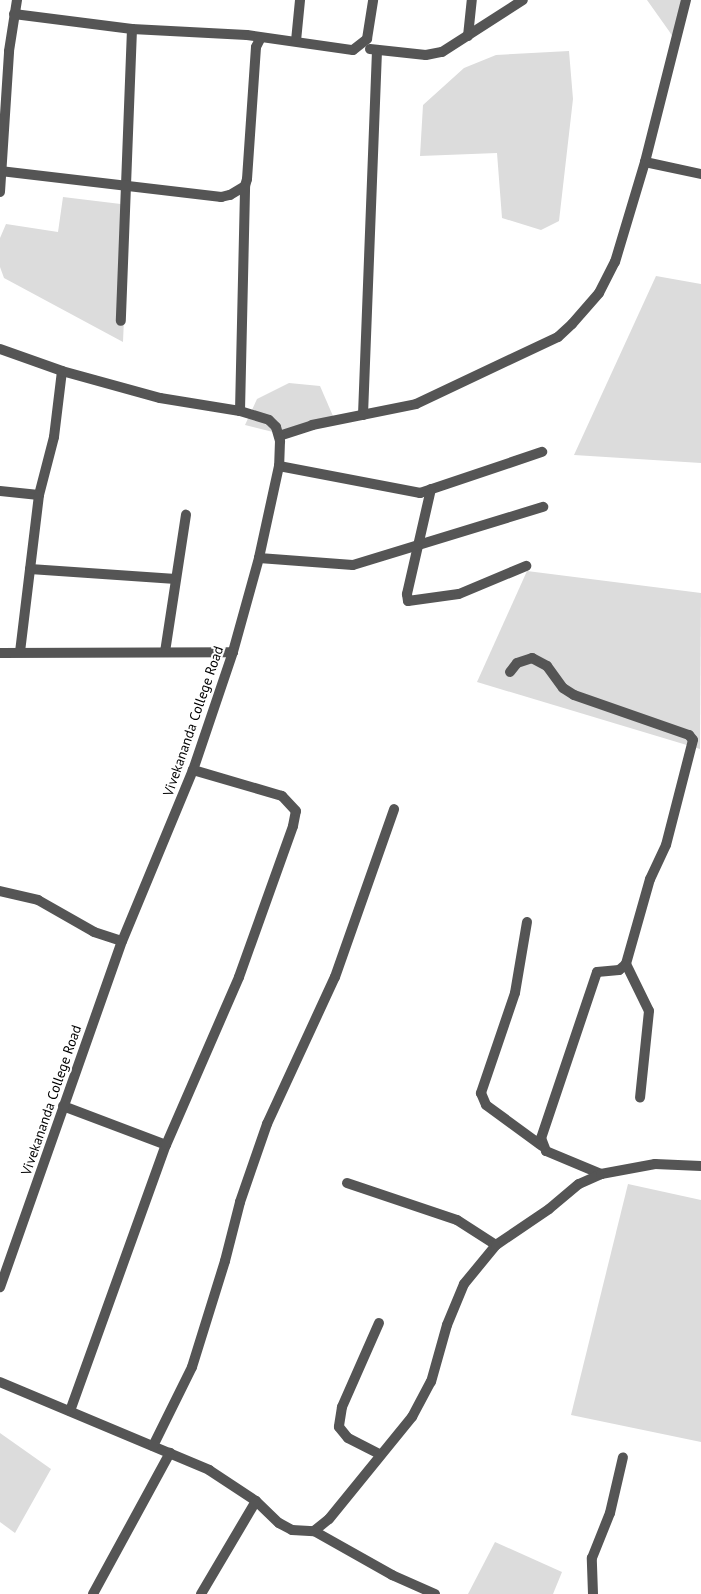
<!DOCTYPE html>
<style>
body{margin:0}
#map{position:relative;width:701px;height:1594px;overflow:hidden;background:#fff;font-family:"PT Sans",sans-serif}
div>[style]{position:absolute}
.green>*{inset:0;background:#dcdcdc}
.minor>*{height:10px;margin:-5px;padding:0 5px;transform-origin:5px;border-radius:5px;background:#555}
.tertiary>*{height:10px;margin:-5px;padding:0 5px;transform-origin:5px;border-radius:5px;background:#555}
span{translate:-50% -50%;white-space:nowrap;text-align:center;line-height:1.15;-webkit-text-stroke:4px #fff;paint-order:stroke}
.street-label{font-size:14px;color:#000}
</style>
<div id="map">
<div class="green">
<div style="clip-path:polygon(647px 0,686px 0,676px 42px,669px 31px)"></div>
<div style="clip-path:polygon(569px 51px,573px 99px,559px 221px,541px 230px,502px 218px,497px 153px,420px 156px,423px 105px,464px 68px,496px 55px)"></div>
<div style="clip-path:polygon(63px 197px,129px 205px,123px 342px,4px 278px,0 267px,0 238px,6px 224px,58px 232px)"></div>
<div style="clip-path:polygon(656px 276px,701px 284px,701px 463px,574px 455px)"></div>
<div style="clip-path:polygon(289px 383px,320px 386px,336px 423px,277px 433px,245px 425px,257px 399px)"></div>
<div style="clip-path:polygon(527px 571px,701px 593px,700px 749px,477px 682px)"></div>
<div style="clip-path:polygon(628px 1184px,701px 1200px,701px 1442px,571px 1415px)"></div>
<div style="clip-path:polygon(0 1433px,51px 1469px,15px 1533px,0 1522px)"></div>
<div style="clip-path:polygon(495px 1542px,562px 1572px,553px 1594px,468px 1594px)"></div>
</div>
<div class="minor">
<div style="left:14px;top:14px;width:119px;rotate:7.2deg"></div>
<div style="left:132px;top:29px;width:292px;rotate:92.2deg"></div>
<div style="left:132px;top:29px;width:115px;rotate:3deg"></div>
<div style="left:247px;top:35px;width:107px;rotate:8.1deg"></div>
<div style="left:353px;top:50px;width:18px;rotate:-38deg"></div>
<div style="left:367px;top:39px;width:39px;rotate:-81deg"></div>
<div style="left:468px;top:36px;width:36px;rotate:-84deg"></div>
<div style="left:296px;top:41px;width:41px;rotate:-84.4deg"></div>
<div style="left:370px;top:49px;width:56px;rotate:6.1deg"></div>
<div style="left:426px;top:55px;width:16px;rotate:-11deg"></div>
<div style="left:442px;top:52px;width:96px;rotate:-32.7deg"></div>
<div style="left:645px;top:162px;width:57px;rotate:12.1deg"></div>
<div style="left:0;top:171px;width:223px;rotate:6.7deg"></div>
<div style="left:221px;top:197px;width:9px;rotate:-13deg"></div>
<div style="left:230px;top:195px;width:17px;rotate:-31deg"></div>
<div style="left:245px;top:186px;width:7px;rotate:-74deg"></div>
<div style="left:247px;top:179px;width:132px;rotate:-86.1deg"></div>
<div style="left:256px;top:47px;width:9px;rotate:-63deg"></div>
<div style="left:0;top:192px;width:141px;rotate:-86.3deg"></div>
<div style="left:9px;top:51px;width:52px;rotate:-81.1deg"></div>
<div style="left:240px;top:411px;width:225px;rotate:-88.7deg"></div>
<div style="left:363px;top:415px;width:365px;rotate:-87.8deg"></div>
<div style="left:279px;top:436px;width:35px;rotate:-18deg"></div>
<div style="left:312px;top:425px;width:106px;rotate:-11.4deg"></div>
<div style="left:416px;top:404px;width:157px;rotate:-25.3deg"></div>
<div style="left:558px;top:337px;width:19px;rotate:-43deg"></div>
<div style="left:572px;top:324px;width:41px;rotate:-48.9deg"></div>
<div style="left:599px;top:293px;width:35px;rotate:-63deg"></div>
<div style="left:615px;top:262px;width:104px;rotate:-73.3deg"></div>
<div style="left:645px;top:162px;width:167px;rotate:-75.8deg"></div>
<div style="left:279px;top:466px;width:144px;rotate:10.8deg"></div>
<div style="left:420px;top:493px;width:129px;rotate:-18.6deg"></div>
<div style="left:431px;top:489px;width:108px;rotate:102.9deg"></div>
<div style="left:407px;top:594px;width:7px;rotate:82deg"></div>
<div style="left:408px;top:601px;width:51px;rotate:-7.8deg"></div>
<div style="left:459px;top:594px;width:73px;rotate:-22.7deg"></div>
<div style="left:0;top:491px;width:39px;rotate:6deg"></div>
<div style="left:39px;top:495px;width:60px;rotate:-75.5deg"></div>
<div style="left:54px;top:437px;width:66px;rotate:-83.1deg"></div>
<div style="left:259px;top:558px;width:94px;rotate:4.3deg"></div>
<div style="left:353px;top:565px;width:199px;rotate:-17deg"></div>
<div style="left:30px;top:569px;width:146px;rotate:3.9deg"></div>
<div style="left:20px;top:652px;width:158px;rotate:-83.1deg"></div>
<div style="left:165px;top:652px;width:139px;rotate:-81.3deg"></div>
<div style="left:0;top:653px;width:233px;rotate:-0.2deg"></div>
<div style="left:510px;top:672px;width:11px;rotate:-52deg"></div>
<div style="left:517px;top:663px;width:16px;rotate:-18deg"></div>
<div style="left:532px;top:658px;width:17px;rotate:28deg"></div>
<div style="left:547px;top:666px;width:27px;rotate:54deg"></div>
<div style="left:563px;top:688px;width:13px;rotate:32deg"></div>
<div style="left:574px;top:695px;width:122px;rotate:19.2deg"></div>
<div style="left:689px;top:735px;width:6px;rotate:51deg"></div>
<div style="left:693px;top:740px;width:108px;rotate:104.4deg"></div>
<div style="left:666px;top:845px;width:38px;rotate:115deg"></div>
<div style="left:650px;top:879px;width:88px;rotate:105.8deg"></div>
<div style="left:626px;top:964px;width:9px;rotate:139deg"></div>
<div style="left:619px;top:970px;width:22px;rotate:175deg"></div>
<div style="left:597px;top:972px;width:175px;rotate:108.6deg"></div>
<div style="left:541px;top:1138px;width:14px;rotate:69deg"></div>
<div style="left:546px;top:1151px;width:60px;rotate:22.7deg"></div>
<div style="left:0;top:891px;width:39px;rotate:13deg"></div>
<div style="left:38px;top:900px;width:64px;rotate:29.7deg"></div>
<div style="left:94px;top:932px;width:29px;rotate:18deg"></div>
<div style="left:527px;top:922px;width:72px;rotate:99.6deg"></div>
<div style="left:515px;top:993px;width:106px;rotate:108.8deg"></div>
<div style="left:481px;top:1093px;width:13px;rotate:67deg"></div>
<div style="left:486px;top:1105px;width:69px;rotate:36.2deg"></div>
<div style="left:626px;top:964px;width:52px;rotate:63.9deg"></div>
<div style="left:649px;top:1011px;width:87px;rotate:95.9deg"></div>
<div style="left:63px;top:1106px;width:110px;rotate:20.7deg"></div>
<div style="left:347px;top:1183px;width:116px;rotate:18.6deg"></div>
<div style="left:457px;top:1220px;width:46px;rotate:32.7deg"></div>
<div style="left:379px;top:1323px;width:92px;rotate:113.8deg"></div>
<div style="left:342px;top:1407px;width:20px;rotate:99deg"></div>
<div style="left:339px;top:1427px;width:14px;rotate:51deg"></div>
<div style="left:348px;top:1438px;width:36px;rotate:27deg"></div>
<div style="left:0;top:1382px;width:227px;rotate:22.8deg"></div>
<div style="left:209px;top:1470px;width:56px;rotate:33.4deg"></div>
<div style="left:256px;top:1501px;width:32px;rotate:44deg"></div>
<div style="left:279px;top:1523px;width:15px;rotate:28deg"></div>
<div style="left:292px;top:1530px;width:22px;rotate:3deg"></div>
<div style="left:314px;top:1531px;width:19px;rotate:-39deg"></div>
<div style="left:329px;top:1519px;width:132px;rotate:-50.9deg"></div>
<div style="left:412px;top:1417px;width:40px;rotate:-62deg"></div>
<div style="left:431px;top:1382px;width:59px;rotate:-74.3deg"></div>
<div style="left:447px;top:1325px;width:44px;rotate:-67.5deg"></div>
<div style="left:464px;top:1284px;width:50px;rotate:-50.6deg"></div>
<div style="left:496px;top:1245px;width:64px;rotate:-34.2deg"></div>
<div style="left:549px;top:1209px;width:39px;rotate:-40deg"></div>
<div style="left:579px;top:1184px;width:24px;rotate:-24deg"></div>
<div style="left:601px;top:1174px;width:55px;rotate:-10.5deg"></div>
<div style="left:655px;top:1164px;width:46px;rotate:2.5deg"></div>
<div style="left:70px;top:1411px;width:283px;rotate:-70.2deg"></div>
<div style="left:166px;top:1145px;width:183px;rotate:-66.5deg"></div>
<div style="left:239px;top:977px;width:160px;rotate:-70.3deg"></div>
<div style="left:293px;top:826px;width:15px;rotate:-79deg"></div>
<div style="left:296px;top:811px;width:21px;rotate:-133deg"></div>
<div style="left:282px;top:796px;width:93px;rotate:-163.7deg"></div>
<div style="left:153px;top:1446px;width:88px;rotate:-63.7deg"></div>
<div style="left:192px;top:1367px;width:111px;rotate:-72.7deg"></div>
<div style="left:225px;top:1261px;width:61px;rotate:-75.7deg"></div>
<div style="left:240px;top:1202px;width:83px;rotate:-70.9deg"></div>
<div style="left:267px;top:1124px;width:162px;rotate:-65.2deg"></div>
<div style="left:335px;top:977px;width:178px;rotate:-70.6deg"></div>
<div style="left:314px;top:1531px;width:90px;rotate:29.4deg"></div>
<div style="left:392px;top:1575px;width:47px;rotate:23.8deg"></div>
<div style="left:93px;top:1594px;width:161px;rotate:-61.4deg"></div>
<div style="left:201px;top:1594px;width:108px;rotate:-59.4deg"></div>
<div style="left:593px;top:1594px;width:36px;rotate:-92deg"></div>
<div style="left:592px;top:1558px;width:48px;rotate:-68.2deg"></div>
<div style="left:610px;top:1513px;width:57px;rotate:-76.9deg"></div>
</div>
<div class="tertiary">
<div style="left:0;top:349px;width:66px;rotate:19.5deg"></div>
<div style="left:62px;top:371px;width:102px;rotate:15.4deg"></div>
<div style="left:160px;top:398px;width:81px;rotate:9.2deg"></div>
<div style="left:240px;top:411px;width:30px;rotate:17deg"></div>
<div style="left:269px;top:420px;width:10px;rotate:45deg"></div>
<div style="left:276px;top:427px;width:15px;rotate:74deg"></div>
<div style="left:280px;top:441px;width:25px;rotate:92deg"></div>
<div style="left:279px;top:466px;width:94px;rotate:102.3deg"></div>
<div style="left:259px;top:558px;width:98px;rotate:105.5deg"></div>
<div style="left:233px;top:652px;width:125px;rotate:108.7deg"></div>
<div style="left:193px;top:770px;width:185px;rotate:112.5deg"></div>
<div style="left:122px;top:941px;width:367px;rotate:109.4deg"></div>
</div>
<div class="street-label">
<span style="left:193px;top:721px;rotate:-71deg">Vivekananda College Road</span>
<span style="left:51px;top:1100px;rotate:-71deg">Vivekananda College Road</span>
</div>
</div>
